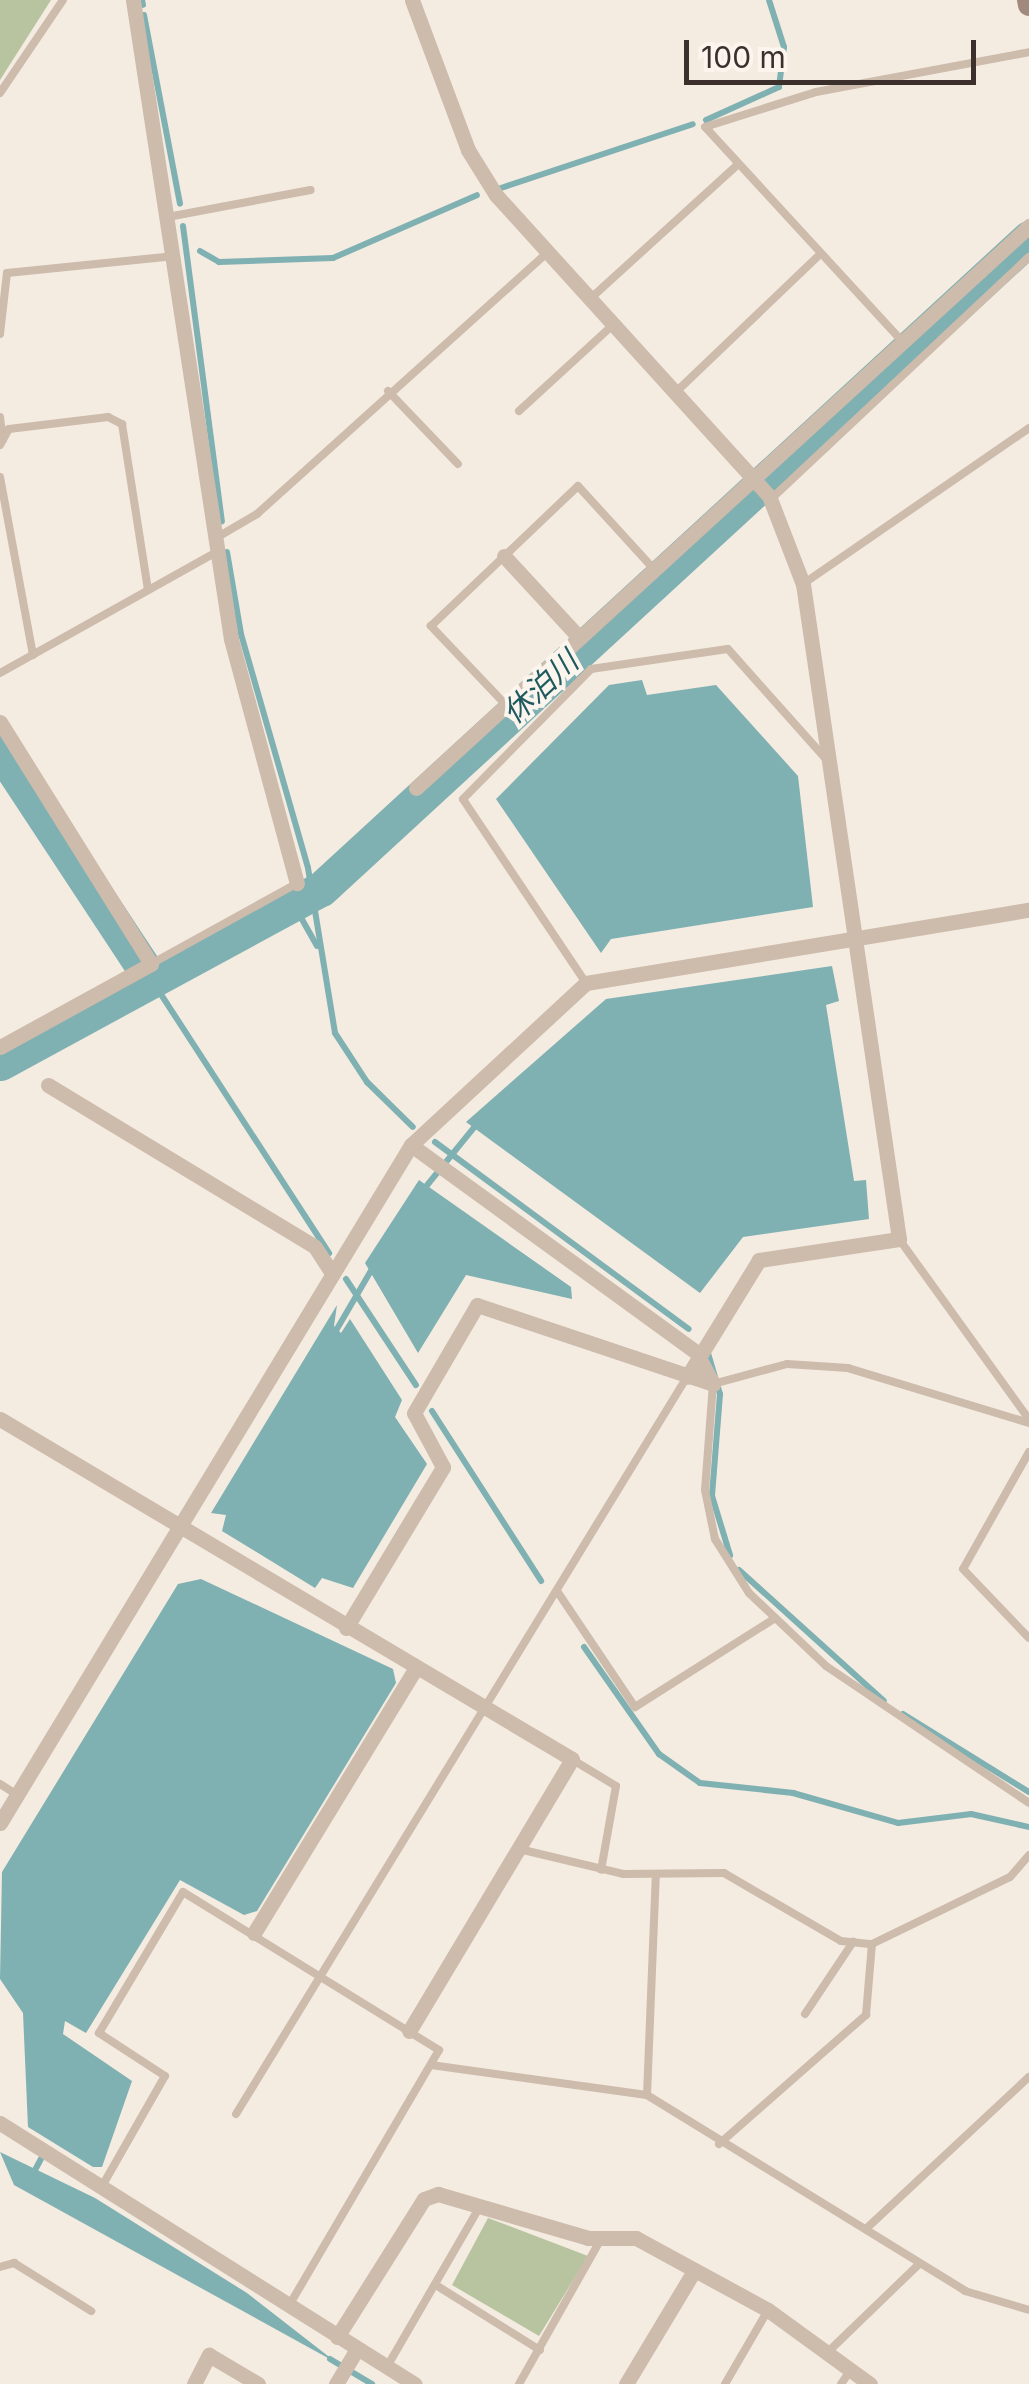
<!DOCTYPE html>
<meta charset="utf-8">
<style>
body{margin:0}
#map{position:relative;width:1029px;height:2384px;overflow:hidden;background:#f4ebe1;font-family:Inter,"Noto Sans JP",sans-serif}
div>[style]{position:absolute}
.green>*{inset:0;background:#b8c4a0}
.water>*{inset:0;background:#7fb0b2}
.stream>*{height:6px;margin:-3px;padding:0 3px;transform-origin:3px;border-radius:3px;background:#7fb0b2}
.river>*{height:35px;margin:-17.5px;padding:0 17.5px;transform-origin:17.5px;border-radius:17.5px;background:#7fb0b2}
.lane>*{height:8px;margin:-4px;padding:0 4px;transform-origin:4px;border-radius:4px;background:#cdbbac}
.street>*{height:15px;margin:-7.5px;padding:0 7.5px;transform-origin:7.5px;border-radius:7.5px;background:#cdbbac}
.secondary>*{height:22px;margin:-11px;padding:0 11px;transform-origin:11px;border-radius:11px;background:#a18a7d}
span{translate:-50% -50%;white-space:nowrap;text-align:center;line-height:1.15;-webkit-text-stroke:8px #fbf5ee;paint-order:stroke}
.water-label{font-size:30px;color:#1f5a5e;font-style:italic}
.scale{position:absolute;left:684px;top:40px;width:292px;height:45px;box-sizing:border-box;border:5px solid #3b302b;border-top:0;padding-left:12px;font-size:30px;line-height:35px;white-space:nowrap;color:#3b302b;-webkit-text-stroke:8px #fbf5ee;paint-order:stroke}
</style>
<div id="map">
<div class="green">
<div style="clip-path:polygon(0 0,51px 0,0 80px)"></div>
<div style="clip-path:polygon(488px 2218px,588px 2256px,539px 2336px,452px 2285px)"></div>
</div>
<div class="water">
<div style="clip-path:polygon(642px 680px,647px 695px,716px 685px,798px 776px,813px 907px,611px 939px,601px 953px,496px 799px,609px 685px)"></div>
<div style="clip-path:polygon(832px 966px,839px 1001px,826px 1005px,854px 1181px,866px 1180px,869px 1219px,743px 1237px,700px 1293px,466px 1122px,606px 999px)"></div>
<div style="clip-path:polygon(419px 1180px,571px 1287px,572px 1299px,466px 1275px,418px 1353px,365px 1263px)"></div>
<div style="clip-path:polygon(337px 1305px,334px 1326px,341px 1333px,350px 1319px,402px 1400px,395px 1417px,427px 1464px,353px 1588px,322px 1578px,315px 1588px,222px 1531px,226px 1515px,211px 1513px)"></div>
<div style="clip-path:polygon(201px 1579px,393px 1669px,396px 1683px,257px 1911px,244px 1915px,180px 1880px,86px 2033px,65px 2021px,63px 2034px,132px 2081px,102px 2167px,93px 2167px,28px 2127px,23px 2013px,0 1979px,2px 1872px,178px 1584px)"></div>
<div style="clip-path:polygon(0 2152px,95px 2198px,247px 2293px,337px 2363px,14px 2185px)"></div>
</div>
<div class="stream">
<div style="left:142px;top:0;width:5px;rotate:79deg"></div>
<div style="left:144px;top:15px;width:192px;rotate:79.2deg"></div>
<div style="left:706px;top:120px;width:80px;rotate:-24.3deg"></div>
<div style="left:779px;top:87px;width:40px;rotate:-82.9deg"></div>
<div style="left:784px;top:47px;width:49px;rotate:-107.7deg"></div>
<div style="left:501px;top:188px;width:202px;rotate:-18.4deg"></div>
<div style="left:183px;top:226px;width:298px;rotate:82.5deg"></div>
<div style="left:200px;top:251px;width:22px;rotate:30deg"></div>
<div style="left:219px;top:262px;width:114px;rotate:-2deg"></div>
<div style="left:333px;top:258px;width:157px;rotate:-23.6deg"></div>
<div style="left:227px;top:552px;width:83px;rotate:80.3deg"></div>
<div style="left:241px;top:634px;width:243px;rotate:74deg"></div>
<div style="left:308px;top:868px;width:167px;rotate:80.7deg"></div>
<div style="left:335px;top:1033px;width:59px;rotate:56.9deg"></div>
<div style="left:367px;top:1082px;width:64px;rotate:44.4deg"></div>
<div style="left:290px;top:898px;width:55px;rotate:60.6deg"></div>
<div style="left:151px;top:979px;width:327px;rotate:57deg"></div>
<div style="left:435px;top:1142px;width:315px;rotate:36.4deg"></div>
<div style="left:424px;top:1189px;width:82px;rotate:-50.9deg"></div>
<div style="left:346px;top:1279px;width:127px;rotate:56.6deg"></div>
<div style="left:334px;top:1334px;width:83px;rotate:-59.7deg"></div>
<div style="left:708px;top:1353px;width:43px;rotate:73.7deg"></div>
<div style="left:720px;top:1394px;width:102px;rotate:94.5deg"></div>
<div style="left:712px;top:1496px;width:62px;rotate:73deg"></div>
<div style="left:432px;top:1411px;width:202px;rotate:57.3deg"></div>
<div style="left:739px;top:1570px;width:195px;rotate:42.1deg"></div>
<div style="left:584px;top:1647px;width:131px;rotate:55deg"></div>
<div style="left:659px;top:1754px;width:50px;rotate:35.3deg"></div>
<div style="left:700px;top:1783px;width:94px;rotate:6.1deg"></div>
<div style="left:793px;top:1793px;width:109px;rotate:15.9deg"></div>
<div style="left:898px;top:1823px;width:74px;rotate:-7deg"></div>
<div style="left:971px;top:1814px;width:59px;rotate:12.6deg"></div>
<div style="left:903px;top:1714px;width:148px;rotate:31.8deg"></div>
<div style="left:34px;top:2172px;width:15px;rotate:-62deg"></div>
<div style="left:330px;top:2359px;width:49px;rotate:30.8deg"></div>
</div>
<div class="river">
<div style="left:0;top:750px;width:274px;rotate:56.6deg"></div>
<div style="left:0;top:1063px;width:365px;rotate:-28.5deg"></div>
<div style="left:321px;top:889px;width:962px;rotate:-42.6deg"></div>
</div>
<div class="lane">
<div style="left:0;top:93px;width:112px;rotate:-55.9deg"></div>
<div style="left:173px;top:216px;width:140px;rotate:-10.7deg"></div>
<div style="left:591px;top:298px;width:197px;rotate:-42.3deg"></div>
<div style="left:0;top:334px;width:61px;rotate:-83.5deg"></div>
<div style="left:7px;top:273px;width:169px;rotate:-5.8deg"></div>
<div style="left:901px;top:340px;width:289px;rotate:-132.6deg"></div>
<div style="left:705px;top:127px;width:116px;rotate:-17.5deg"></div>
<div style="left:816px;top:92px;width:217px;rotate:-10.6deg"></div>
<div style="left:388px;top:391px;width:101px;rotate:46.2deg"></div>
<div style="left:677px;top:391px;width:194px;rotate:-43.7deg"></div>
<div style="left:519px;top:411px;width:130px;rotate:-42.5deg"></div>
<div style="left:0;top:417px;width:23px;rotate:83deg"></div>
<div style="left:0;top:445px;width:18px;rotate:-61deg"></div>
<div style="left:9px;top:429px;width:100px;rotate:-6.9deg"></div>
<div style="left:108px;top:417px;width:16px;rotate:27deg"></div>
<div style="left:122px;top:424px;width:168px;rotate:81.1deg"></div>
<div style="left:0;top:477px;width:181px;rotate:79.5deg"></div>
<div style="left:770px;top:500px;width:355px;rotate:-43.2deg"></div>
<div style="left:216px;top:538px;width:48px;rotate:-30.3deg"></div>
<div style="left:257px;top:514px;width:393px;rotate:-42deg"></div>
<div style="left:803px;top:584px;width:275px;rotate:-34.6deg"></div>
<div style="left:0;top:673px;width:246px;rotate:-29.2deg"></div>
<div style="left:505px;top:704px;width:108px;rotate:-133.5deg"></div>
<div style="left:431px;top:626px;width:203px;rotate:-43.6deg"></div>
<div style="left:578px;top:486px;width:110px;rotate:47.6deg"></div>
<div style="left:151px;top:964px;width:166px;rotate:-28.9deg"></div>
<div style="left:586px;top:983px;width:221px;rotate:-123.8deg"></div>
<div style="left:463px;top:799px;width:182px;rotate:-45.4deg"></div>
<div style="left:591px;top:669px;width:138px;rotate:-8.3deg"></div>
<div style="left:728px;top:649px;width:147px;rotate:48.3deg"></div>
<div style="left:899px;top:1239px;width:222px;rotate:54.2deg"></div>
<div style="left:1029px;top:1423px;width:189px;rotate:-163.1deg"></div>
<div style="left:848px;top:1368px;width:61px;rotate:-176.2deg"></div>
<div style="left:787px;top:1364px;width:77px;rotate:164.9deg"></div>
<div style="left:713px;top:1384px;width:106px;rotate:94.3deg"></div>
<div style="left:705px;top:1490px;width:50px;rotate:78.5deg"></div>
<div style="left:715px;top:1539px;width:64px;rotate:57.8deg"></div>
<div style="left:749px;top:1593px;width:106px;rotate:43.5deg"></div>
<div style="left:826px;top:1666px;width:245px;rotate:34deg"></div>
<div style="left:1029px;top:1452px;width:134px;rotate:119.4deg"></div>
<div style="left:963px;top:1569px;width:95px;rotate:46.3deg"></div>
<div style="left:557px;top:1591px;width:140px;rotate:56.1deg"></div>
<div style="left:635px;top:1707px;width:166px;rotate:-32.4deg"></div>
<div style="left:573px;top:1760px;width:50px;rotate:31.2deg"></div>
<div style="left:616px;top:1786px;width:85px;rotate:100.1deg"></div>
<div style="left:0;top:1784px;width:19px;rotate:32deg"></div>
<div style="left:519px;top:1849px;width:107px;rotate:13.5deg"></div>
<div style="left:623px;top:1874px;width:101px;rotate:-0.6deg"></div>
<div style="left:724px;top:1873px;width:135px;rotate:30.2deg"></div>
<div style="left:841px;top:1941px;width:31px;rotate:6deg"></div>
<div style="left:872px;top:1944px;width:153px;rotate:-25.9deg"></div>
<div style="left:1010px;top:1877px;width:29px;rotate:-49deg"></div>
<div style="left:805px;top:2014px;width:87px;rotate:-56.3deg"></div>
<div style="left:431px;top:2065px;width:218px;rotate:7.9deg"></div>
<div style="left:647px;top:2095px;width:374px;rotate:31.6deg"></div>
<div style="left:965px;top:2291px;width:67px;rotate:16.5deg"></div>
<div style="left:647px;top:2095px;width:220px;rotate:-87.7deg"></div>
<div style="left:236px;top:2114px;width:864px;rotate:-58.54deg"></div>
<div style="left:719px;top:2144px;width:196px;rotate:-41.3deg"></div>
<div style="left:866px;top:2015px;width:71px;rotate:-85.2deg"></div>
<div style="left:101px;top:2188px;width:129px;rotate:-60.3deg"></div>
<div style="left:165px;top:2076px;width:79px;rotate:-146.9deg"></div>
<div style="left:99px;top:2033px;width:164px;rotate:-59.2deg"></div>
<div style="left:183px;top:1892px;width:301px;rotate:31.7deg"></div>
<div style="left:439px;top:2050px;width:294px;rotate:120.4deg"></div>
<div style="left:868px;top:2227px;width:220px;rotate:-43deg"></div>
<div style="left:0;top:2267px;width:15px;rotate:-16deg"></div>
<div style="left:14px;top:2263px;width:91px;rotate:31.9deg"></div>
<div style="left:439px;top:2287px;width:119px;rotate:32deg"></div>
<div style="left:830px;top:2350px;width:124px;rotate:-44deg"></div>
<div style="left:388px;top:2365px;width:184px;rotate:-59.9deg"></div>
<div style="left:519px;top:2384px;width:167px;rotate:-60.5deg"></div>
<div style="left:725px;top:2384px;width:86px;rotate:-59.8deg"></div>
<div style="left:841px;top:2384px;width:16px;rotate:-55deg"></div>
</div>
<div class="street">
<div style="left:133px;top:0;width:646px;rotate:81.28deg"></div>
<div style="left:231px;top:639px;width:253px;rotate:74.9deg"></div>
<div style="left:412px;top:0;width:160px;rotate:69.5deg"></div>
<div style="left:468px;top:150px;width:53px;rotate:58.1deg"></div>
<div style="left:496px;top:195px;width:406px;rotate:47.8deg"></div>
<div style="left:769px;top:496px;width:94px;rotate:68.9deg"></div>
<div style="left:803px;top:584px;width:662px;rotate:81.66deg"></div>
<div style="left:899px;top:1239px;width:142px;rotate:171.5deg"></div>
<div style="left:759px;top:1260px;width:137px;rotate:121.6deg"></div>
<div style="left:504px;top:556px;width:108px;rotate:47.3deg"></div>
<div style="left:0;top:722px;width:285px;rotate:58deg"></div>
<div style="left:151px;top:964px;width:172px;rotate:151.2deg"></div>
<div style="left:416px;top:788px;width:832px;rotate:-42.51deg"></div>
<div style="left:48px;top:1085px;width:312px;rotate:31.2deg"></div>
<div style="left:315px;top:1247px;width:30px;rotate:57deg"></div>
<div style="left:411px;top:1145px;width:352px;rotate:36deg"></div>
<div style="left:696px;top:1352px;width:36px;rotate:62deg"></div>
<div style="left:0;top:1419px;width:665px;rotate:30.73deg"></div>
<div style="left:572px;top:1759px;width:317px;rotate:120.9deg"></div>
<div style="left:346px;top:1628px;width:188px;rotate:-58.9deg"></div>
<div style="left:443px;top:1467px;width:61px;rotate:-118.2deg"></div>
<div style="left:414px;top:1413px;width:125px;rotate:-59.7deg"></div>
<div style="left:477px;top:1305px;width:249px;rotate:18.5deg"></div>
<div style="left:0;top:1823px;width:793px;rotate:-58.78deg"></div>
<div style="left:411px;top:1145px;width:238px;rotate:-42.8deg"></div>
<div style="left:586px;top:983px;width:449px;rotate:-9.4deg"></div>
<div style="left:254px;top:1933px;width:309px;rotate:-58.6deg"></div>
<div style="left:0;top:2123px;width:490px;rotate:32.2deg"></div>
<div style="left:337px;top:2337px;width:163px;rotate:-57.8deg"></div>
<div style="left:424px;top:2199px;width:15px;rotate:-20deg"></div>
<div style="left:438px;top:2194px;width:156px;rotate:16.3deg"></div>
<div style="left:588px;top:2238px;width:48px"></div>
<div style="left:636px;top:2238px;width:150px;rotate:28.6deg"></div>
<div style="left:768px;top:2310px;width:126px;rotate:36deg"></div>
<div style="left:194px;top:2384px;width:33px;rotate:-63deg"></div>
<div style="left:209px;top:2355px;width:57px;rotate:30.6deg"></div>
<div style="left:336px;top:2384px;width:41px;rotate:-59deg"></div>
<div style="left:626px;top:2384px;width:132px;rotate:-59deg"></div>
</div>
<div class="secondary">
<div style="left:1028px;top:0;width:5px;rotate:79deg"></div>
</div>
<div class="water-label">
<span style="left:540px;top:687px;rotate:-43deg">休泊川</span>
</div>
<div class="scale">100 m</div>
</div>
